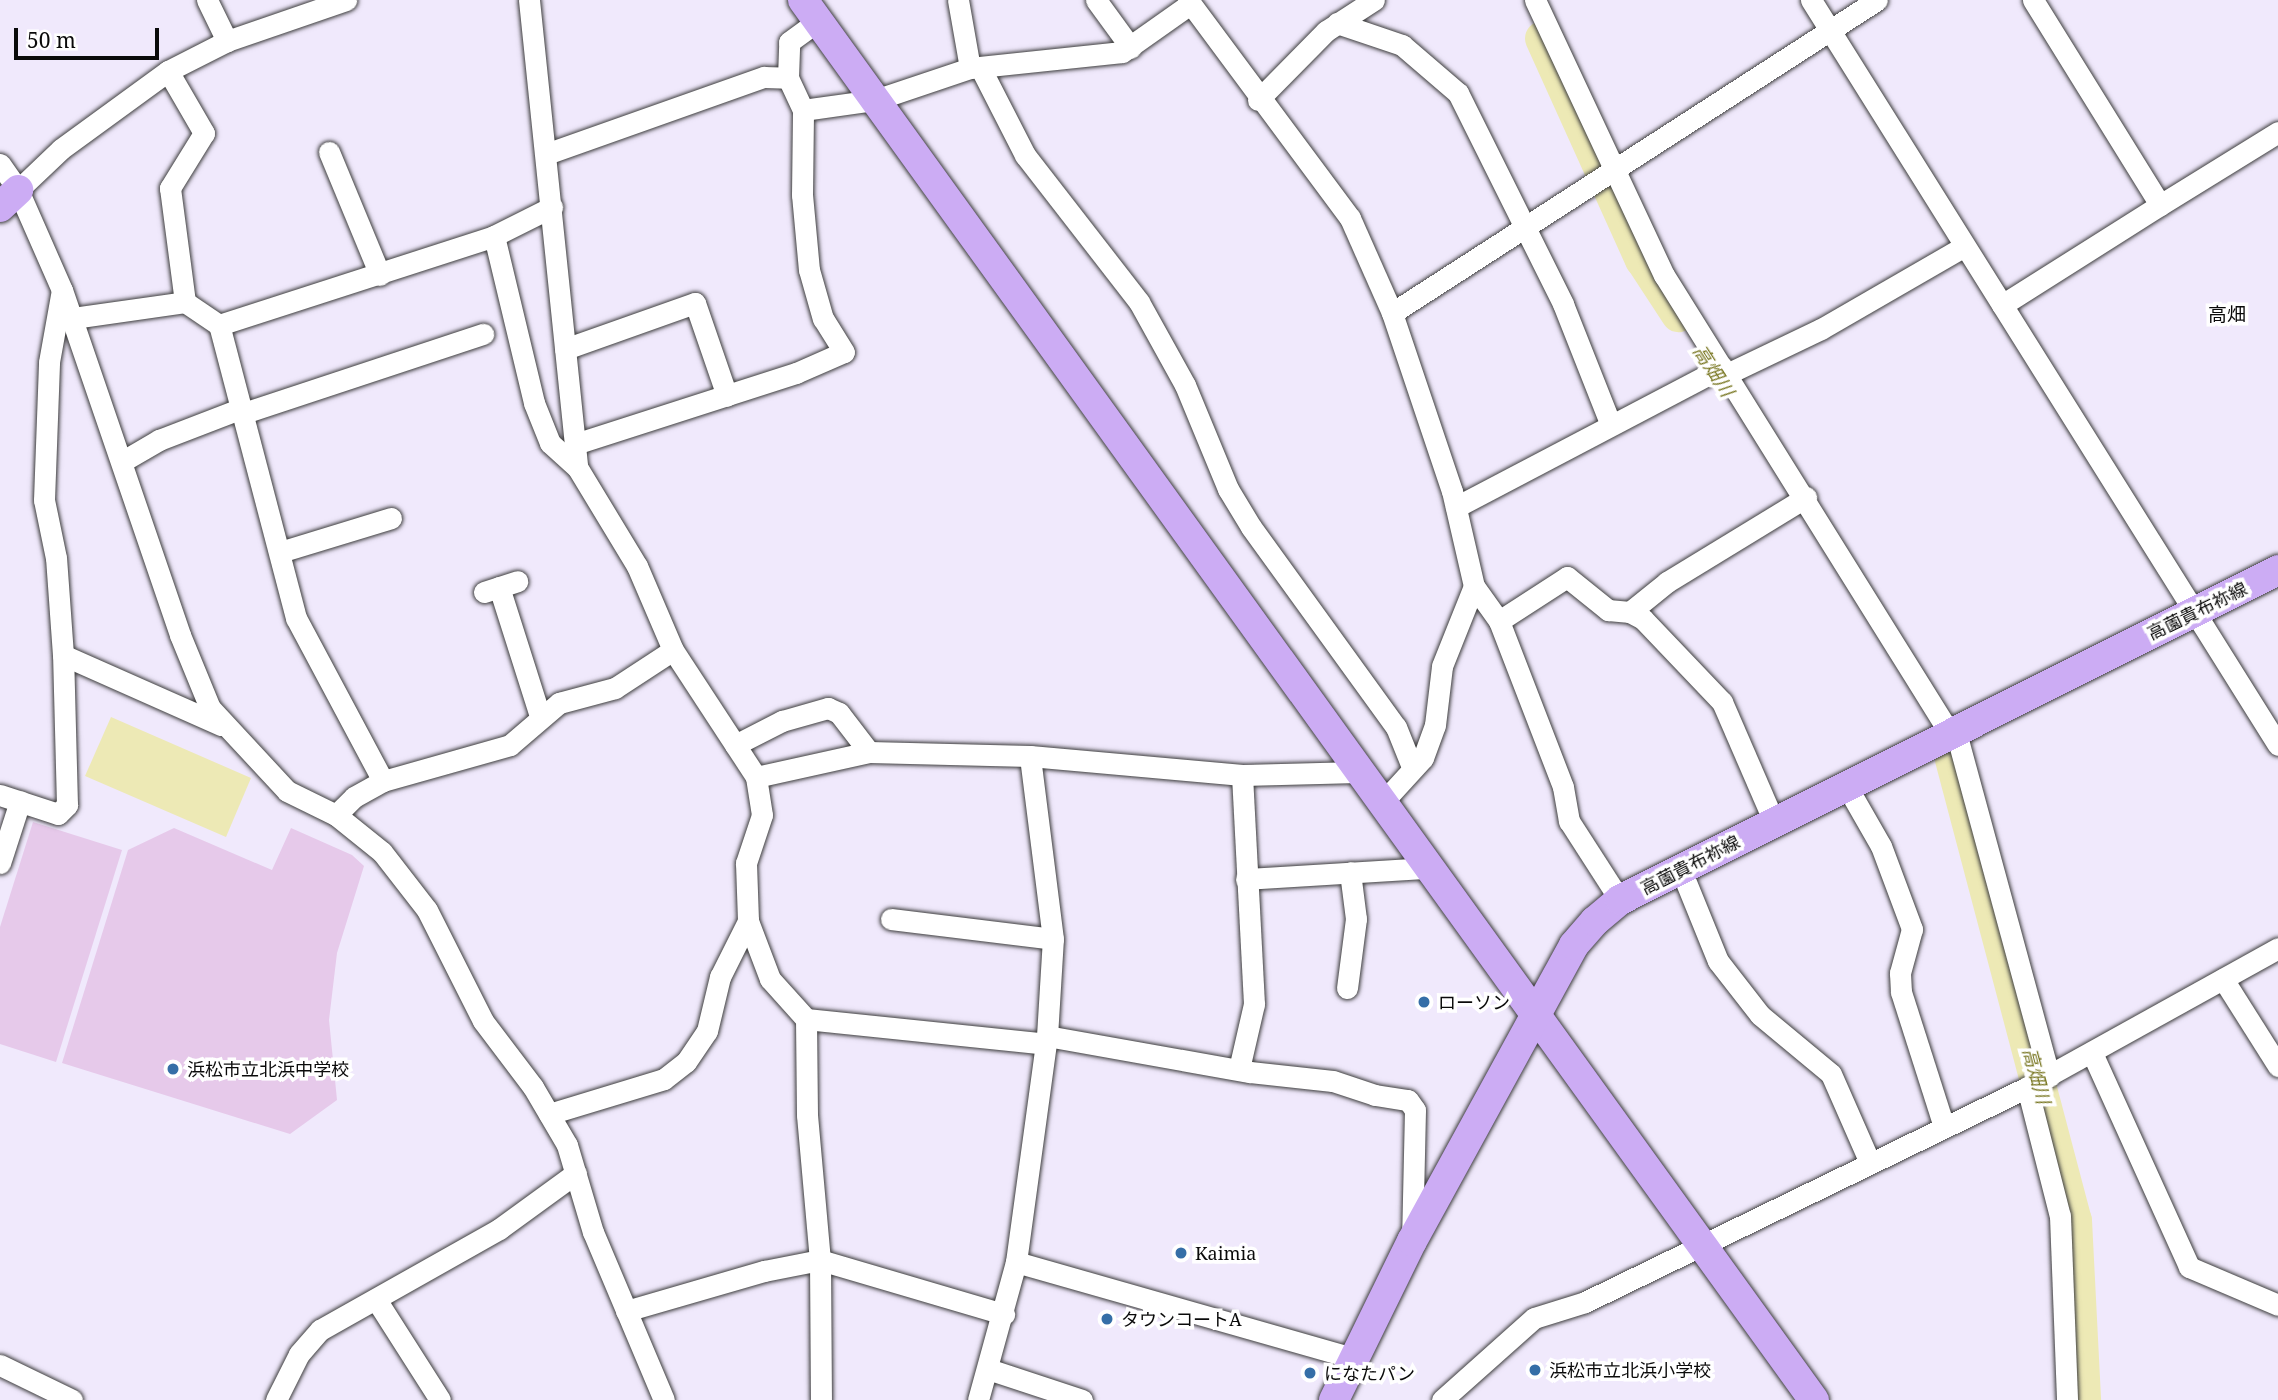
<!DOCTYPE html>
<meta charset="utf-8">
<style>
body{margin:0}
#map{position:relative;width:2278px;height:1400px;overflow:hidden;background:#f0e9fc;font-family:"Noto Serif","Noto Sans JP",serif}
div>[style]{position:absolute}
.pitch>*{inset:0;background:#e6c9ea}
.water>*{inset:0;background:#ede9b5}
.river>*{height:35px;margin:-17.5px;padding:0 17.5px;transform-origin:17.5px;border-radius:17.5px;background:#ede9b5}
.roads{filter:drop-shadow(0 0 2px #3d3d3d) drop-shadow(0 0 2px #3d3d3d)}
.street>*{height:21px;margin:-10.5px;padding:0 10.5px;transform-origin:10.5px;border-radius:10.5px;background:#fff}
.secondary>*{height:30px;margin:-15px;padding:0 15px;transform-origin:15px;border-radius:15px;background:#ccacf4}
.dots>*{width:19px;height:19px;translate:-50% -50%;box-sizing:border-box;border:4px solid #fff;border-radius:50%}
span{translate:-50% -50%;white-space:nowrap;text-align:center;line-height:1.15;-webkit-text-stroke:7px #fff;paint-order:stroke}
.street-label{font-size:18px;color:#0a0a0a}
.poi-label{font-size:18px;color:#0a0a0a}
.left{translate:0 -50%;text-align:left}
.neighbourhood-label{font-size:19px;color:#0a0a0a}
.water-label{font-size:19px;color:#787621;font-style:italic}
.scale{position:absolute;left:14px;top:28px;width:145px;height:32px;box-sizing:border-box;border:4px solid #0a0a0a;border-top:0;padding-left:9px;font-size:21px;line-height:24px;white-space:nowrap;color:#0a0a0a;-webkit-text-stroke:5px #fff;paint-order:stroke}
</style>
<div id="map">
<div class="pitch">
<div style="clip-path:polygon(33px 822px,122px 850px,56px 1062px,0 1044px,0 927px)"></div>
<div style="clip-path:polygon(174px 828px,272px 870px,291px 828px,352px 855px,364px 866px,337px 953px,329px 1020px,337px 1100px,290px 1134px,62px 1063px,128px 850px)"></div>
</div>
<div class="water">
<div style="clip-path:polygon(111px 717px,251px 778px,226px 837px,85px 776px)"></div>
</div>
<div class="river">
<div style="left:1542px;top:38px;width:243px;rotate:65.7deg"></div>
<div style="left:1642px;top:259px;width:66px;rotate:56.8deg"></div>
<div style="left:1952px;top:759px;width:477px;rotate:75.2deg"></div>
<div style="left:2074px;top:1220px;width:180px;rotate:87.1deg"></div>
</div>
<div class="roads">
<div class="street">
<div style="left:207px;top:0;width:46px;rotate:64deg"></div>
<div style="left:529px;top:0;width:469px;rotate:84.1deg"></div>
<div style="left:577px;top:467px;width:116px;rotate:58.8deg"></div>
<div style="left:637px;top:566px;width:91px;rotate:66.8deg"></div>
<div style="left:673px;top:650px;width:152px;rotate:56.8deg"></div>
<div style="left:756px;top:777px;width:116px;rotate:-12.5deg"></div>
<div style="left:869px;top:752px;width:161px;rotate:1.4deg"></div>
<div style="left:1030px;top:756px;width:213px;rotate:5.1deg"></div>
<div style="left:1242px;top:775px;width:116px;rotate:-1.5deg"></div>
<div style="left:958px;top:0;width:69px;rotate:80deg"></div>
<div style="left:1096px;top:0;width:59px;rotate:53.9deg"></div>
<div style="left:1188px;top:0;width:272px;rotate:53.4deg"></div>
<div style="left:1350px;top:218px;width:104px;rotate:66.1deg"></div>
<div style="left:1392px;top:313px;width:188px;rotate:71.4deg"></div>
<div style="left:1452px;top:491px;width:98px;rotate:77deg"></div>
<div style="left:1474px;top:586px;width:43px;rotate:54.5deg"></div>
<div style="left:1499px;top:621px;width:178px;rotate:68.9deg"></div>
<div style="left:1563px;top:787px;width:35px;rotate:80deg"></div>
<div style="left:1569px;top:821px;width:94px;rotate:57.2deg"></div>
<div style="left:1535px;top:0;width:304px;rotate:64.9deg"></div>
<div style="left:1664px;top:275px;width:539px;rotate:58.05deg"></div>
<div style="left:1811px;top:0;width:879px;rotate:57.92deg"></div>
<div style="left:2033px;top:0;width:241px;rotate:58.2deg"></div>
<div style="left:2160px;top:205px;width:139px;rotate:-31.7deg"></div>
<div style="left:1337px;top:23px;width:69px;rotate:18.7deg"></div>
<div style="left:1402px;top:45px;width:74px;rotate:40.6deg"></div>
<div style="left:1458px;top:93px;width:236px;rotate:63.5deg"></div>
<div style="left:1563px;top:304px;width:128px;rotate:68.4deg"></div>
<div style="left:981px;top:69px;width:97px;rotate:62.9deg"></div>
<div style="left:1025px;top:155px;width:186px;rotate:52.2deg"></div>
<div style="left:1139px;top:302px;width:95px;rotate:61deg"></div>
<div style="left:1185px;top:385px;width:113px;rotate:67.5deg"></div>
<div style="left:1228px;top:489px;width:44px;rotate:58.8deg"></div>
<div style="left:1251px;top:527px;width:247px;rotate:54.1deg"></div>
<div style="left:1396px;top:727px;width:43px;rotate:68.2deg"></div>
<div style="left:168px;top:71px;width:72px;rotate:59.9deg"></div>
<div style="left:204px;top:133px;width:65px;rotate:121.7deg"></div>
<div style="left:170px;top:188px;width:115px;rotate:82.5deg"></div>
<div style="left:1258px;top:100px;width:97px;rotate:-45.4deg"></div>
<div style="left:1326px;top:31px;width:57px;rotate:-32.9deg"></div>
<div style="left:803px;top:110px;width:73px;rotate:-7.9deg"></div>
<div style="left:875px;top:100px;width:100px;rotate:-18.6deg"></div>
<div style="left:970px;top:68px;width:153px;rotate:-6deg"></div>
<div style="left:1122px;top:52px;width:83px;rotate:-35.2deg"></div>
<div style="left:329px;top:152px;width:133px;rotate:67.5deg"></div>
<div style="left:546px;top:154px;width:231px;rotate:-19.5deg"></div>
<div style="left:764px;top:77px;width:24px;rotate:2deg"></div>
<div style="left:0;top:164px;width:32px;rotate:55deg"></div>
<div style="left:18px;top:190px;width:109px;rotate:66.3deg"></div>
<div style="left:62px;top:290px;width:365px;rotate:71.1deg"></div>
<div style="left:180px;top:635px;width:79px;rotate:67.7deg"></div>
<div style="left:210px;top:708px;width:113px;rotate:47.1deg"></div>
<div style="left:287px;top:791px;width:55px;rotate:26.1deg"></div>
<div style="left:336px;top:815px;width:59px;rotate:38.8deg"></div>
<div style="left:382px;top:852px;width:73px;rotate:52.2deg"></div>
<div style="left:427px;top:910px;width:124px;rotate:63.2deg"></div>
<div style="left:483px;top:1021px;width:83px;rotate:52.9deg"></div>
<div style="left:533px;top:1087px;width:67px;rotate:59.6deg"></div>
<div style="left:567px;top:1145px;width:91px;rotate:73.4deg"></div>
<div style="left:593px;top:1232px;width:182px;rotate:67.1deg"></div>
<div style="left:18px;top:190px;width:59px;rotate:-43.6deg"></div>
<div style="left:61px;top:149px;width:132px;rotate:-36.1deg"></div>
<div style="left:168px;top:71px;width:66px;rotate:-27deg"></div>
<div style="left:227px;top:41px;width:126px;rotate:-19deg"></div>
<div style="left:494px;top:236px;width:172px;rotate:76.5deg"></div>
<div style="left:534px;top:403px;width:43px;rotate:68.2deg"></div>
<div style="left:550px;top:443px;width:36px;rotate:42deg"></div>
<div style="left:2002px;top:305px;width:187px;rotate:-32.3deg"></div>
<div style="left:1392px;top:313px;width:577px;rotate:-32.84deg"></div>
<div style="left:73px;top:318px;width:113px;rotate:-8.1deg"></div>
<div style="left:185px;top:302px;width:41px;rotate:34.1deg"></div>
<div style="left:565px;top:349px;width:138px;rotate:-19.5deg"></div>
<div style="left:695px;top:303px;width:98px;rotate:71deg"></div>
<div style="left:1727px;top:374px;width:104px;rotate:-25.6deg"></div>
<div style="left:1821px;top:329px;width:164px;rotate:-30deg"></div>
<div style="left:244px;top:413px;width:252px;rotate:-18.3deg"></div>
<div style="left:575px;top:444px;width:232px;rotate:-17.8deg"></div>
<div style="left:796px;top:373px;width:52px;rotate:-23.6deg"></div>
<div style="left:844px;top:352px;width:39px;rotate:-122deg"></div>
<div style="left:823px;top:319px;width:51px;rotate:-105.9deg"></div>
<div style="left:809px;top:270px;width:75px;rotate:-95.3deg"></div>
<div style="left:802px;top:195px;width:85px;rotate:-89.3deg"></div>
<div style="left:803px;top:110px;width:35px;rotate:-115deg"></div>
<div style="left:788px;top:78px;width:36px;rotate:-88deg"></div>
<div style="left:789px;top:42px;width:36px;rotate:-36deg"></div>
<div style="left:123px;top:461px;width:42px;rotate:-30.3deg"></div>
<div style="left:159px;top:440px;width:89px;rotate:-21.1deg"></div>
<div style="left:1456px;top:507px;width:301px;rotate:-27.7deg"></div>
<div style="left:280px;top:552px;width:116px;rotate:-17deg"></div>
<div style="left:499px;top:587px;width:135px;rotate:72.4deg"></div>
<div style="left:484px;top:592px;width:35px;rotate:-18deg"></div>
<div style="left:1499px;top:621px;width:81px;rotate:-32.9deg"></div>
<div style="left:1567px;top:577px;width:53px;rotate:38.8deg"></div>
<div style="left:1608px;top:610px;width:22px;rotate:5deg"></div>
<div style="left:63px;top:655px;width:173px;rotate:23.9deg"></div>
<div style="left:1955px;top:729px;width:360px;rotate:74.8deg"></div>
<div style="left:735px;top:745px;width:53px;rotate:-27.1deg"></div>
<div style="left:782px;top:721px;width:48px;rotate:-15.8deg"></div>
<div style="left:828px;top:708px;width:12px;rotate:24deg"></div>
<div style="left:839px;top:713px;width:49px;rotate:52.4deg"></div>
<div style="left:756px;top:777px;width:38px;rotate:81deg"></div>
<div style="left:762px;top:815px;width:51px;rotate:108.4deg"></div>
<div style="left:746px;top:863px;width:58px;rotate:88deg"></div>
<div style="left:748px;top:921px;width:62px;rotate:69.2deg"></div>
<div style="left:770px;top:979px;width:54px;rotate:48deg"></div>
<div style="left:806px;top:1019px;width:96px;rotate:89.4deg"></div>
<div style="left:807px;top:1115px;width:146px;rotate:84.9deg"></div>
<div style="left:820px;top:1260px;width:140px;rotate:89.6deg"></div>
<div style="left:383px;top:781px;width:185px;rotate:-118.1deg"></div>
<div style="left:296px;top:618px;width:303px;rotate:-104.7deg"></div>
<div style="left:219px;top:325px;width:289px;rotate:-17.9deg"></div>
<div style="left:494px;top:236px;width:65px;rotate:-26.6deg"></div>
<div style="left:1846px;top:785px;width:70px;rotate:60.2deg"></div>
<div style="left:1881px;top:846px;width:89px;rotate:69.5deg"></div>
<div style="left:1912px;top:929px;width:46px;rotate:105.3deg"></div>
<div style="left:1900px;top:973px;width:19px;rotate:87deg"></div>
<div style="left:1901px;top:992px;width:142px;rotate:72.3deg"></div>
<div style="left:0;top:795px;width:61px;rotate:18.1deg"></div>
<div style="left:58px;top:814px;width:13px;rotate:-45deg"></div>
<div style="left:67px;top:805px;width:150px;rotate:-91.5deg"></div>
<div style="left:63px;top:655px;width:97px;rotate:-94.1deg"></div>
<div style="left:56px;top:558px;width:59px;rotate:-101.7deg"></div>
<div style="left:44px;top:500px;width:138px;rotate:-87.9deg"></div>
<div style="left:49px;top:362px;width:73px;rotate:-79.8deg"></div>
<div style="left:1381px;top:804px;width:62px;rotate:-47.6deg"></div>
<div style="left:1423px;top:758px;width:35px;rotate:-70deg"></div>
<div style="left:1435px;top:725px;width:59px;rotate:-83.2deg"></div>
<div style="left:1442px;top:666px;width:86px;rotate:-68.2deg"></div>
<div style="left:336px;top:815px;width:25px;rotate:-45deg"></div>
<div style="left:354px;top:797px;width:33px;rotate:-29deg"></div>
<div style="left:383px;top:781px;width:132px;rotate:-15.8deg"></div>
<div style="left:510px;top:745px;width:65px;rotate:-40.6deg"></div>
<div style="left:559px;top:703px;width:58px;rotate:-15deg"></div>
<div style="left:615px;top:688px;width:69px;rotate:-33.2deg"></div>
<div style="left:1774px;top:822px;width:131px;rotate:-113.4deg"></div>
<div style="left:1722px;top:702px;width:115px;rotate:-133.6deg"></div>
<div style="left:1643px;top:619px;width:15px;rotate:-152deg"></div>
<div style="left:1630px;top:612px;width:48px;rotate:-39deg"></div>
<div style="left:1667px;top:582px;width:163px;rotate:-31.4deg"></div>
<div style="left:0;top:863px;width:65px;rotate:-72.1deg"></div>
<div style="left:1681px;top:870px;width:98px;rotate:67.9deg"></div>
<div style="left:1718px;top:961px;width:68px;rotate:52.1deg"></div>
<div style="left:1760px;top:1015px;width:92px;rotate:39.7deg"></div>
<div style="left:1831px;top:1074px;width:97px;rotate:66.3deg"></div>
<div style="left:1246px;top:879px;width:180px;rotate:-3.5deg"></div>
<div style="left:891px;top:919px;width:163px;rotate:7deg"></div>
<div style="left:2223px;top:979px;width:103px;rotate:57.7deg"></div>
<div style="left:1347px;top:988px;width:70px;rotate:-82.6deg"></div>
<div style="left:1356px;top:919px;width:47px;rotate:-97.3deg"></div>
<div style="left:806px;top:1019px;width:241px;rotate:5.9deg"></div>
<div style="left:1047px;top:1036px;width:206px;rotate:10.1deg"></div>
<div style="left:1250px;top:1072px;width:83px;rotate:6.2deg"></div>
<div style="left:1333px;top:1081px;width:44px;rotate:18.4deg"></div>
<div style="left:1375px;top:1095px;width:33px;rotate:9deg"></div>
<div style="left:1408px;top:1100px;width:12px;rotate:55deg"></div>
<div style="left:1415px;top:1110px;width:128px;rotate:91.3deg"></div>
<div style="left:2093px;top:1055px;width:233px;rotate:65.6deg"></div>
<div style="left:2189px;top:1267px;width:97px;rotate:23.1deg"></div>
<div style="left:1239px;top:1069px;width:67px;rotate:-77deg"></div>
<div style="left:1254px;top:1004px;width:229px;rotate:-93deg"></div>
<div style="left:2027px;top:1087px;width:133px;rotate:75.7deg"></div>
<div style="left:2060px;top:1216px;width:184px;rotate:87.8deg"></div>
<div style="left:549px;top:1114px;width:120px;rotate:-16.9deg"></div>
<div style="left:664px;top:1079px;width:28px;rotate:-38deg"></div>
<div style="left:686px;top:1062px;width:37px;rotate:-56deg"></div>
<div style="left:707px;top:1031px;width:56px;rotate:-76.5deg"></div>
<div style="left:720px;top:977px;width:63px;rotate:-63.4deg"></div>
<div style="left:1016px;top:1262px;width:349px;rotate:15.9deg"></div>
<div style="left:377px;top:1301px;width:117px;rotate:57.5deg"></div>
<div style="left:626px;top:1311px;width:144px;rotate:-16.2deg"></div>
<div style="left:764px;top:1271px;width:57px;rotate:-11.1deg"></div>
<div style="left:820px;top:1260px;width:192px;rotate:16.4deg"></div>
<div style="left:0;top:1365px;width:80px;rotate:25.9deg"></div>
<div style="left:988px;top:1369px;width:99px;rotate:18.3deg"></div>
<div style="left:276px;top:1400px;width:51px;rotate:-63.4deg"></div>
<div style="left:299px;top:1354px;width:32px;rotate:-49deg"></div>
<div style="left:320px;top:1330px;width:206px;rotate:-29.4deg"></div>
<div style="left:499px;top:1229px;width:95px;rotate:-36deg"></div>
<div style="left:978px;top:1400px;width:143px;rotate:-74.6deg"></div>
<div style="left:1016px;top:1262px;width:228px;rotate:-82.2deg"></div>
<div style="left:1047px;top:1036px;width:97px;rotate:-86.5deg"></div>
<div style="left:1053px;top:939px;width:184px;rotate:-97.2deg"></div>
<div style="left:1442px;top:1400px;width:123px;rotate:-41.7deg"></div>
<div style="left:1534px;top:1318px;width:53px;rotate:-17.4deg"></div>
<div style="left:1585px;top:1302px;width:498px;rotate:-25.9deg"></div>
<div style="left:2033px;top:1084px;width:280px;rotate:-29deg"></div>
</div>
<div class="secondary">
<div style="left:803px;top:0;width:1727px;rotate:54.17deg"></div>
<div style="left:0;top:207px;width:25px;rotate:-43deg"></div>
<div style="left:1334px;top:1400px;width:177px;rotate:-63.9deg"></div>
<div style="left:1412px;top:1241px;width:337px;rotate:-61.3deg"></div>
<div style="left:1574px;top:945px;width:32px;rotate:-49deg"></div>
<div style="left:1595px;top:921px;width:33px;rotate:-40deg"></div>
<div style="left:1620px;top:900px;width:736px;rotate:-26.63deg"></div>
</div>
</div>
<div class="dots">
<div style="left:1424px;top:1002px;background:#356ea7"></div>
<div style="left:173px;top:1069px;background:#356ea7"></div>
<div style="left:1181px;top:1253px;background:#356ea7"></div>
<div style="left:1107px;top:1319px;background:#356ea7"></div>
<div style="left:1535px;top:1370px;background:#356ea7"></div>
<div style="left:1310px;top:1373px;background:#356ea7"></div>
</div>
<div class="street-label">
<span style="left:2197px;top:611px;rotate:-26deg">高薗貴布祢線</span>
<span style="left:1690px;top:865px;rotate:-27deg">高薗貴布祢線</span>
</div>
<div class="poi-label">
<span class="left" style="left:1438px;top:1002px">ローソン</span>
<span class="left" style="left:187px;top:1069px">浜松市立北浜中学校</span>
<span class="left" style="left:1195px;top:1253px">Kaimia</span>
<span class="left" style="left:1121px;top:1319px">タウンコートA</span>
<span class="left" style="left:1549px;top:1370px">浜松市立北浜小学校</span>
<span class="left" style="left:1324px;top:1373px">になたパン</span>
</div>
<div class="neighbourhood-label">
<span style="left:2227px;top:315px">高畑</span>
</div>
<div class="water-label">
<span style="left:1713px;top:371px;rotate:57deg">高畑川</span>
<span style="left:2036px;top:1076px;rotate:75deg">高畑川</span>
</div>
<div class="scale">50 m</div>
</div>
